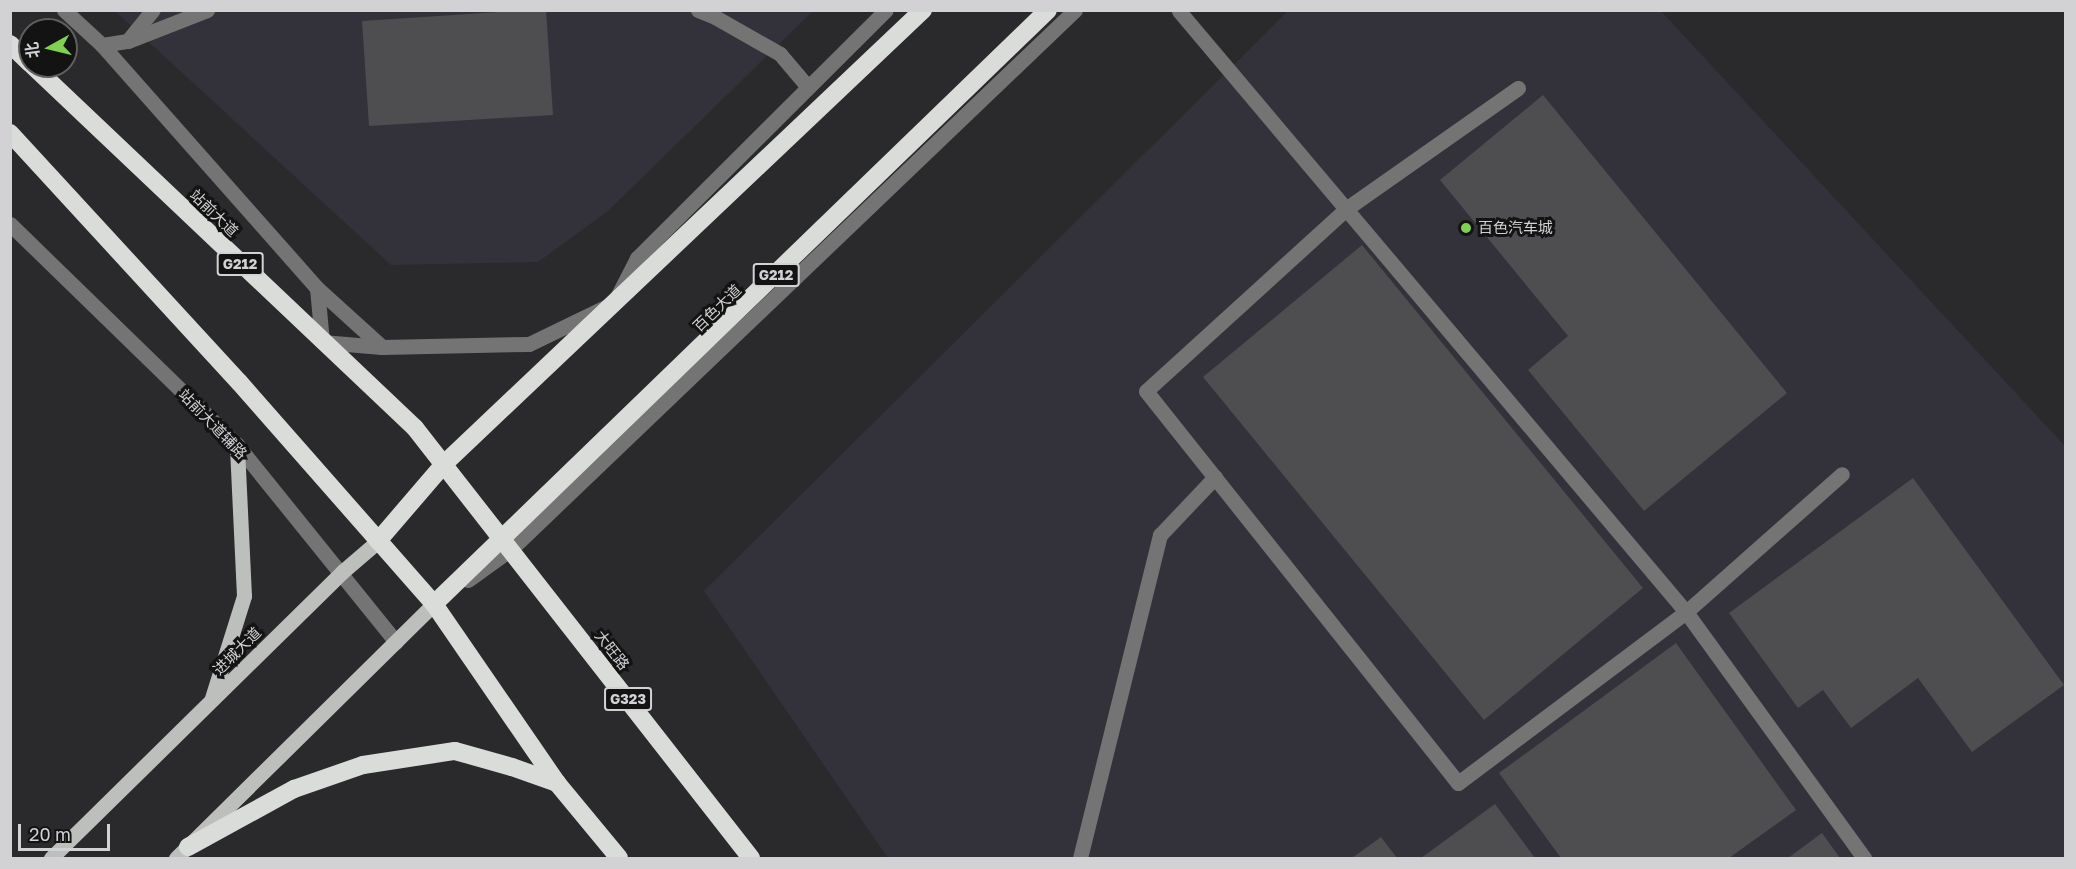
<!DOCTYPE html>
<meta charset="utf-8">
<style>
body{margin:0}
#map{position:relative;width:2076px;height:869px;overflow:hidden;background:#2a2a2d;font-family:"Golos Text","Noto Sans SC",sans-serif}
div>[style]{position:absolute}
.built>*{inset:0;background:#33323a}
.building>*{inset:0;background:#4e4d50}
.minor>*{height:15px;margin:-7.5px;padding:0 7.5px;transform-origin:7.5px;border-radius:7.5px;background:#737473}
.major>*{height:15px;margin:-7.5px;padding:0 7.5px;transform-origin:7.5px;border-radius:7.5px;background:#bdbfbc}
.highway>*{height:18px;margin:-9px;padding:0 9px;transform-origin:9px;border-radius:9px;background:#dadcd9}
.dots>*{width:16px;height:16px;translate:-50% -50%;box-sizing:border-box;border:3px solid #131314;border-radius:50%}
span{translate:-50% -50%;white-space:nowrap;text-align:center;line-height:1.15;-webkit-text-stroke:6px #131314;paint-order:stroke}
.shield-label span{padding:2px 4px;background:#131314;border:2px solid;border-radius:4px;-webkit-text-stroke-width:0}
.shield-label{font-size:14px;color:#d2d1d3;font-weight:700}
.street-label{font-size:15px;color:#d2d1d3}
.poi-label{font-size:15px;color:#d2d1d3}
.left{translate:0 -50%;text-align:left}
.frame{position:absolute;inset:0;border:12px solid #d2d1d3;pointer-events:none}
.north{position:absolute;left:18px;top:18px;width:60px;height:60px;box-sizing:border-box;background:#131314;border:2px solid #5f5f60;border-radius:50%;rotate:262deg;font-size:16px;font-weight:700;line-height:24px;text-align:center;color:#d2d1d3}
.north::after{content:'';display:block;margin:auto;width:21px;height:27px;background:#80d051;clip-path:polygon(50% 0,100% 100%,50% 72%,0 100%)}
.scale{position:absolute;left:18px;top:824px;width:92px;height:27px;box-sizing:border-box;border:3px solid #d2d1d3;border-top:0;padding-left:8px;font-size:18px;line-height:21px;white-space:nowrap;color:#d2d1d3;-webkit-text-stroke:4px #131314;paint-order:stroke}
</style>
<div id="map">
<div class="built">
<div style="clip-path:polygon(115px 11px,813px 11px,608px 211px,538px 262px,391px 265px)"></div>
<div style="clip-path:polygon(1288px 11px,1661px 11px,2065px 446px,2065px 858px,888px 858px,704px 591px)"></div>
</div>
<div class="building">
<div style="clip-path:polygon(527px 10px,546px 10px,553px 115px,369px 126px,362px 21px)"></div>
<div style="clip-path:polygon(1543px 95px,1787px 393px,1644px 511px,1528px 370px,1568px 336px,1440px 180px)"></div>
<div style="clip-path:polygon(1362px 245px,1643px 588px,1484px 720px,1203px 377px)"></div>
<div style="clip-path:polygon(1913px 478px,2064px 685px,1972px 752px,1918px 678px,1851px 728px,1823px 690px,1798px 708px,1729px 613px)"></div>
<div style="clip-path:polygon(1676px 643px,1796px 810px,1729px 858px,1561px 858px,1499px 773px)"></div>
<div style="clip-path:polygon(1495px 804px,1535px 858px,1421px 858px)"></div>
<div style="clip-path:polygon(1822px 833px,1840px 858px,1788px 858px)"></div>
<div style="clip-path:polygon(1381px 837px,1397px 858px,1352px 858px)"></div>
</div>
<div class="minor">
<div style="left:64px;top:10px;width:52px;rotate:42.6deg"></div>
<div style="left:102px;top:45px;width:324px;rotate:48.5deg"></div>
<div style="left:317px;top:288px;width:88px;rotate:42.2deg"></div>
<div style="left:698px;top:10px;width:18px;rotate:22deg"></div>
<div style="left:715px;top:17px;width:75px;rotate:29.6deg"></div>
<div style="left:780px;top:54px;width:43px;rotate:49.7deg"></div>
<div style="left:1179px;top:11px;width:786px;rotate:49.85deg"></div>
<div style="left:1686px;top:612px;width:304px;rotate:54.1deg"></div>
<div style="left:130px;top:38px;width:36px;rotate:-51deg"></div>
<div style="left:102px;top:45px;width:26px;rotate:-9deg"></div>
<div style="left:128px;top:41px;width:85px;rotate:-21.4deg"></div>
<div style="left:1518px;top:88px;width:210px;rotate:144.9deg"></div>
<div style="left:1346px;top:209px;width:270px;rotate:137.7deg"></div>
<div style="left:1146px;top:391px;width:501px;rotate:51.48deg"></div>
<div style="left:1458px;top:783px;width:285px;rotate:-36.9deg"></div>
<div style="left:1686px;top:612px;width:208px;rotate:-41.5deg"></div>
<div style="left:10px;top:224px;width:317px;rotate:44.2deg"></div>
<div style="left:237px;top:445px;width:253px;rotate:51.1deg"></div>
<div style="left:317px;top:288px;width:54px;rotate:84.7deg"></div>
<div style="left:322px;top:342px;width:60px;rotate:4.8deg"></div>
<div style="left:382px;top:347px;width:147px;rotate:-1.2deg"></div>
<div style="left:529px;top:344px;width:94px;rotate:-25.8deg"></div>
<div style="left:614px;top:303px;width:51px;rotate:-62.9deg"></div>
<div style="left:637px;top:258px;width:351px;rotate:-44.9deg"></div>
<div style="left:468px;top:580px;width:53px;rotate:-35.8deg"></div>
<div style="left:511px;top:549px;width:780px;rotate:-43.7deg"></div>
<div style="left:1080px;top:858px;width:333px;rotate:-76.1deg"></div>
<div style="left:1160px;top:535px;width:80px;rotate:-46.5deg"></div>
</div>
<div class="major">
<div style="left:212px;top:698px;width:107px;rotate:-72.6deg"></div>
<div style="left:244px;top:596px;width:151px;rotate:-92.7deg"></div>
<div style="left:51px;top:858px;width:408px;rotate:-44.5deg"></div>
<div style="left:342px;top:572px;width:48px;rotate:-40.7deg"></div>
<div style="left:176px;top:858px;width:362px;rotate:-44.6deg"></div>
</div>
<div class="highway">
<div style="left:10px;top:44px;width:28px;rotate:44deg"></div>
<div style="left:33px;top:66px;width:526px;rotate:43.46deg"></div>
<div style="left:415px;top:428px;width:546px;rotate:52deg"></div>
<div style="left:10px;top:133px;width:338px;rotate:47.4deg"></div>
<div style="left:239px;top:382px;width:295px;rotate:48.7deg"></div>
<div style="left:434px;top:604px;width:217px;rotate:55.5deg"></div>
<div style="left:557px;top:783px;width:97px;rotate:50.4deg"></div>
<div style="left:378px;top:541px;width:101px;rotate:-49.4deg"></div>
<div style="left:444px;top:464px;width:660px;rotate:-43.47deg"></div>
<div style="left:434px;top:604px;width:854px;rotate:-44.05deg"></div>
<div style="left:188px;top:847px;width:121px;rotate:-28.7deg"></div>
<div style="left:294px;top:789px;width:73px;rotate:-19.2deg"></div>
<div style="left:363px;top:765px;width:93px;rotate:-8.7deg"></div>
<div style="left:455px;top:751px;width:59px;rotate:15.7deg"></div>
<div style="left:512px;top:767px;width:48px;rotate:19.6deg"></div>
</div>
<div class="dots">
<div style="left:1466px;top:228px;background:#80d051"></div>
</div>
<div class="shield-label">
<span style="left:240px;top:264px">G212</span>
<span style="left:776px;top:275px">G212</span>
<span style="left:628px;top:699px">G323</span>
</div>
<div class="street-label">
<span style="left:214px;top:213px;rotate:44deg">站前大道</span>
<span style="left:717px;top:308px;rotate:-44deg">百色大道</span>
<span style="left:213px;top:424px;rotate:46deg">站前大道辅路</span>
<span style="left:612px;top:650px;rotate:52deg">大旺路</span>
<span style="left:237px;top:651px;rotate:-45deg">进城大道</span>
</div>
<div class="poi-label">
<span class="left" style="left:1478px;top:228px">百色汽车城</span>
</div>
<div class="frame"></div>
<div class="north">北</div>
<div class="scale">20 m</div>
</div>
